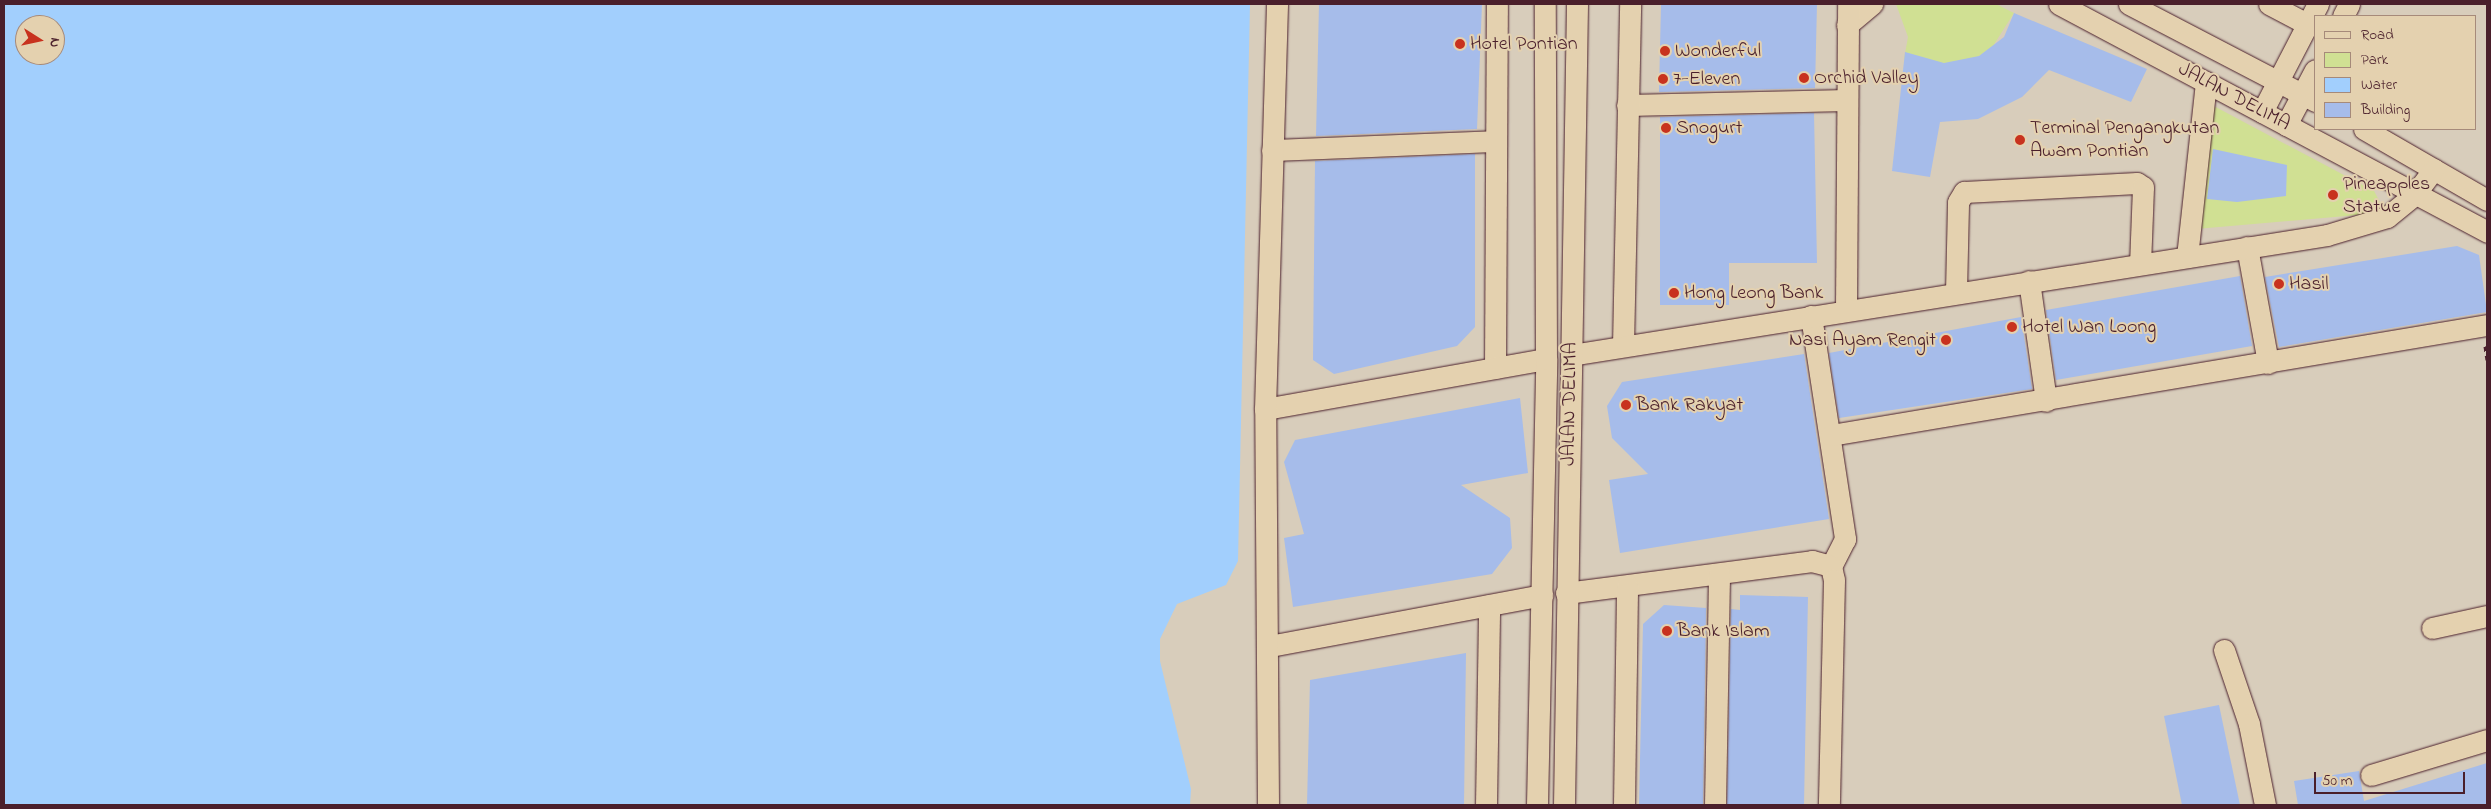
<!DOCTYPE html>
<style>
body{margin:0}
#map{position:relative;width:2491px;height:809px;overflow:hidden;background:#d8cdbb;font-family:"Indie Flower",sans-serif}
div>[style]{position:absolute}
.green>*{inset:0;background:#d0e093}
.water>*{inset:0;background:#a2cffd}
.building>*{inset:0;background:#a6bcea}
.path>*{height:3px;margin-top:-1.5px;transform-origin:0;background:repeating-linear-gradient(90deg,#4a1f2b 0 5px,transparent 0 9px)}
.roads{filter:drop-shadow(0 0 1px #4a1f2b) drop-shadow(0 0 1px #4a1f2b)}
.minor>*{height:21px;margin:-10.5px;padding:0 10.5px;transform-origin:10.5px;border-radius:10.5px;background:#e4d1af}
.dots>*{width:14px;height:14px;translate:-50% -50%;box-sizing:border-box;border:2px solid #e4d1af;border-radius:50%}
span{translate:-50% -50%;white-space:nowrap;text-align:center;line-height:1.15;-webkit-text-stroke:4px #e4d1af;paint-order:stroke}
.poi-label{font-size:20px;color:#4a1f2b}
.left{translate:0 -50%;text-align:left}
.right{translate:-100% -50%;text-align:right}
.street-label{font-size:20px;color:#4a1f2b}
.frame{position:absolute;inset:0;border:5px solid #4a1f2b;pointer-events:none}
.legend{position:absolute;left:2314px;top:15px;width:162px;height:115px;box-sizing:border-box;background:#e4d1af;border:1px solid #a68a7a;margin:0;padding:6px 9px;list-style:none;font-size:15px;color:#4a1f2b}
.legend li{display:flex;align-items:center;gap:10px;height:25px}
.legend b{width:25px;border:1px solid #a68a7a}
.north{position:absolute;left:15px;top:15px;width:50px;height:50px;box-sizing:border-box;background:#e4d1af;border:1px solid #a68a7a;border-radius:50%;rotate:100deg;font-size:14px;font-weight:700;line-height:20px;text-align:center;color:#4a1f2b}
.north::after{content:'';display:block;margin:auto;width:18px;height:22px;background:#c8321e;clip-path:polygon(50% 0,100% 100%,50% 72%,0 100%)}
.scale{position:absolute;left:2314px;top:772px;width:151px;height:22px;box-sizing:border-box;border:2px solid #4a1f2b;border-top:0;padding-left:6px;font-size:15px;line-height:18px;white-space:nowrap;color:#4a1f2b;-webkit-text-stroke:4px #e4d1af;paint-order:stroke}
</style>
<div id="map">
<div class="green">
<div style="clip-path:polygon(1896px 4px,1996px 4px,2014px 13px,1993px 46px,1975px 59px,1948px 65px,1904px 59px,1908px 37px)"></div>
<div style="clip-path:polygon(2210px 104px,2374px 191px,2381px 204px,2369px 214px,2196px 229px)"></div>
</div>
<div class="water">
<div style="clip-path:polygon(evenodd,4px 4px,1250px 4px,1238px 561px,1226px 585px,1177px 604px,1160px 639px,1160px 661px,1191px 789px,1190px 805px,4px 805px,4px 4px,25px 25px,55px 25px,55px 55px,25px 55px,25px 25px)"></div>
</div>
<div class="building">
<div style="clip-path:polygon(1319px 4px,1482px 4px,1477px 129px,1316px 136px)"></div>
<div style="clip-path:polygon(1661px 4px,1817px 4px,1815px 88px,1659px 92px)"></div>
<div style="clip-path:polygon(2014px 13px,2147px 69px,2131px 102px,2049px 70px,2022px 97px,1978px 119px,1940px 122px,1930px 177px,1892px 171px,1905px 52px,1944px 63px,1979px 56px,2004px 37px)"></div>
<div style="clip-path:polygon(1814px 113px,1817px 263px,1729px 263px,1729px 305px,1660px 305px,1660px 117px)"></div>
<div style="clip-path:polygon(2213px 149px,2287px 165px,2286px 196px,2237px 202px,2207px 199px)"></div>
<div style="clip-path:polygon(1475px 154px,1475px 327px,1457px 346px,1334px 374px,1313px 360px,1315px 161px)"></div>
<div style="clip-path:polygon(2457px 246px,2479px 255px,2487px 312px,2279px 347px,2265px 277px)"></div>
<div style="clip-path:polygon(2240px 276px,2252px 346px,2056px 380px,2046px 310px)"></div>
<div style="clip-path:polygon(2021px 317px,2032px 389px,1839px 418px,1829px 353px)"></div>
<div style="clip-path:polygon(1804px 354px,1829px 519px,1620px 553px,1609px 480px,1648px 474px,1612px 438px,1607px 406px,1622px 382px)"></div>
<div style="clip-path:polygon(1520px 398px,1528px 473px,1461px 485px,1510px 518px,1512px 548px,1492px 574px,1293px 607px,1284px 538px,1304px 534px,1284px 462px,1295px 440px)"></div>
<div style="clip-path:polygon(1740px 595px,1808px 597px,1804px 805px,1727px 805px,1731px 609px,1740px 610px)"></div>
<div style="clip-path:polygon(1664px 605px,1706px 608px,1703px 805px,1639px 805px,1643px 624px)"></div>
<div style="clip-path:polygon(1466px 653px,1464px 805px,1307px 805px,1310px 680px)"></div>
<div style="clip-path:polygon(2219px 705px,2240px 805px,2182px 805px,2164px 716px)"></div>
<div style="clip-path:polygon(2487px 763px,2487px 805px,2298px 805px,2294px 781px,2359px 771px,2364px 801px)"></div>
</div>
<div class="path">
<div style="left:2485px;top:346px;width:14px;rotate:82deg"></div>
</div>
<div class="roads">
<div class="minor">
<div style="left:2059px;top:4px;width:485px;rotate:28deg"></div>
<div style="left:2129px;top:4px;width:210px;rotate:27.5deg"></div>
<div style="left:2269px;top:4px;width:43px;rotate:27.8deg"></div>
<div style="left:2343px;top:16px;width:13px;rotate:-63deg"></div>
<div style="left:1847px;top:25px;width:33px;rotate:-40deg"></div>
<div style="left:1627px;top:105px;width:220px;rotate:-1.3deg"></div>
<div style="left:2262px;top:112px;width:122px;rotate:-62.6deg"></div>
<div style="left:2286px;top:125px;width:62px;rotate:-62.2deg"></div>
<div style="left:2364px;top:129px;width:142px;rotate:30deg"></div>
<div style="left:1272px;top:150px;width:223px;rotate:-2.3deg"></div>
<div style="left:2247px;top:247px;width:118px;rotate:79.7deg"></div>
<div style="left:2187px;top:257px;width:176px;rotate:-83.8deg"></div>
<div style="left:2029px;top:281px;width:121px;rotate:81.9deg"></div>
<div style="left:1956px;top:292px;width:90px;rotate:-88.7deg"></div>
<div style="left:1958px;top:202px;width:12px;rotate:-59deg"></div>
<div style="left:1964px;top:192px;width:173px;rotate:-3deg"></div>
<div style="left:2137px;top:183px;width:7px;rotate:34deg"></div>
<div style="left:2143px;top:187px;width:77px;rotate:92.2deg"></div>
<div style="left:1846px;top:309px;width:305px;rotate:-89.6deg"></div>
<div style="left:1811px;top:316px;width:226px;rotate:81.3deg"></div>
<div style="left:1845px;top:539px;width:30px;rotate:117deg"></div>
<div style="left:1623px;top:346px;width:342px;rotate:-88.8deg"></div>
<div style="left:1571px;top:355px;width:765px;rotate:-9.02deg"></div>
<div style="left:2327px;top:235px;width:63px;rotate:-16.7deg"></div>
<div style="left:2387px;top:217px;width:36px;rotate:-39deg"></div>
<div style="left:2415px;top:194px;width:31px;rotate:-53deg"></div>
<div style="left:1495px;top:368px;width:364px;rotate:-89.7deg"></div>
<div style="left:1265px;top:409px;width:285px;rotate:-10.1deg"></div>
<div style="left:1831px;top:435px;width:665px;rotate:-9.52deg"></div>
<div style="left:1566px;top:593px;width:248px;rotate:-7.4deg"></div>
<div style="left:1812px;top:561px;width:20px;rotate:15deg"></div>
<div style="left:1831px;top:566px;width:14px;rotate:78deg"></div>
<div style="left:1834px;top:580px;width:225px;rotate:91.3deg"></div>
<div style="left:2432px;top:628px;width:56px;rotate:-12.3deg"></div>
<div style="left:1270px;top:646px;width:277px;rotate:-10.6deg"></div>
<div style="left:2224px;top:650px;width:78px;rotate:71.3deg"></div>
<div style="left:2249px;top:724px;width:83px;rotate:78.8deg"></div>
<div style="left:2371px;top:775px;width:121px;rotate:-16.8deg"></div>
<div style="left:1268px;top:805px;width:396px;rotate:-90.4deg"></div>
<div style="left:1265px;top:409px;width:405px;rotate:-88.3deg"></div>
<div style="left:1486px;top:805px;width:200px;rotate:-89.1deg"></div>
<div style="left:1537px;top:805px;width:446px;rotate:-88.8deg"></div>
<div style="left:1546px;top:359px;width:355px;rotate:-90.2deg"></div>
<div style="left:1564px;top:805px;width:801px;rotate:-89.07deg"></div>
<div style="left:1624px;top:805px;width:219px;rotate:-89.2deg"></div>
<div style="left:1715px;top:805px;width:231px;rotate:-89deg"></div>
</div>
</div>
<div class="dots">
<div style="left:1460px;top:44px;background:#c8321e"></div>
<div style="left:1665px;top:51px;background:#c8321e"></div>
<div style="left:1804px;top:78px;background:#c8321e"></div>
<div style="left:1663px;top:79px;background:#c8321e"></div>
<div style="left:1666px;top:128px;background:#c8321e"></div>
<div style="left:2020px;top:140px;background:#c8321e"></div>
<div style="left:2333px;top:195px;background:#c8321e"></div>
<div style="left:2279px;top:284px;background:#c8321e"></div>
<div style="left:1674px;top:293px;background:#c8321e"></div>
<div style="left:2012px;top:327px;background:#c8321e"></div>
<div style="left:1946px;top:340px;background:#c8321e"></div>
<div style="left:1626px;top:405px;background:#c8321e"></div>
<div style="left:1667px;top:631px;background:#c8321e"></div>
</div>
<div class="poi-label">
<span class="left" style="left:1470px;top:44px">Hotel Pontian</span>
<span class="left" style="left:1675px;top:51px">Wonderful</span>
<span class="left" style="left:1814px;top:78px">Orchid Valley</span>
<span class="left" style="left:1673px;top:79px">7-Eleven</span>
<span class="left" style="left:1676px;top:128px">Snogurt</span>
<span class="left" style="left:2030px;top:140px">Terminal Pengangkutan<br>Awam Pontian</span>
<span class="left" style="left:2343px;top:196px">Pineapples<br>Statue</span>
<span class="left" style="left:2289px;top:284px">Hasil</span>
<span class="left" style="left:1684px;top:293px">Hong Leong Bank</span>
<span class="left" style="left:2022px;top:327px">Hotel Wan Loong</span>
<span class="right" style="left:1936px;top:340px">Nasi Ayam Rengit</span>
<span class="left" style="left:1636px;top:405px">Bank Rakyat</span>
<span class="left" style="left:1677px;top:631px">Bank Islam</span>
</div>
<div class="street-label">
<span style="left:2234px;top:97px;rotate:28deg">JALAN DELIMA</span>
<span style="left:1570px;top:404px;rotate:-89deg">JALAN DELIMA</span>
</div>
<div class="frame"></div>
<ul class="legend">
<li><b style="height:6px;background:#e4d1af"></b>Road</li>
<li><b style="height:14px;background:#d0e093"></b>Park</li>
<li><b style="height:14px;background:#a2cffd"></b>Water</li>
<li><b style="height:14px;background:#a6bcea"></b>Building</li>
</ul>
<div class="north">N</div>
<div class="scale">50 m</div>
</div>
